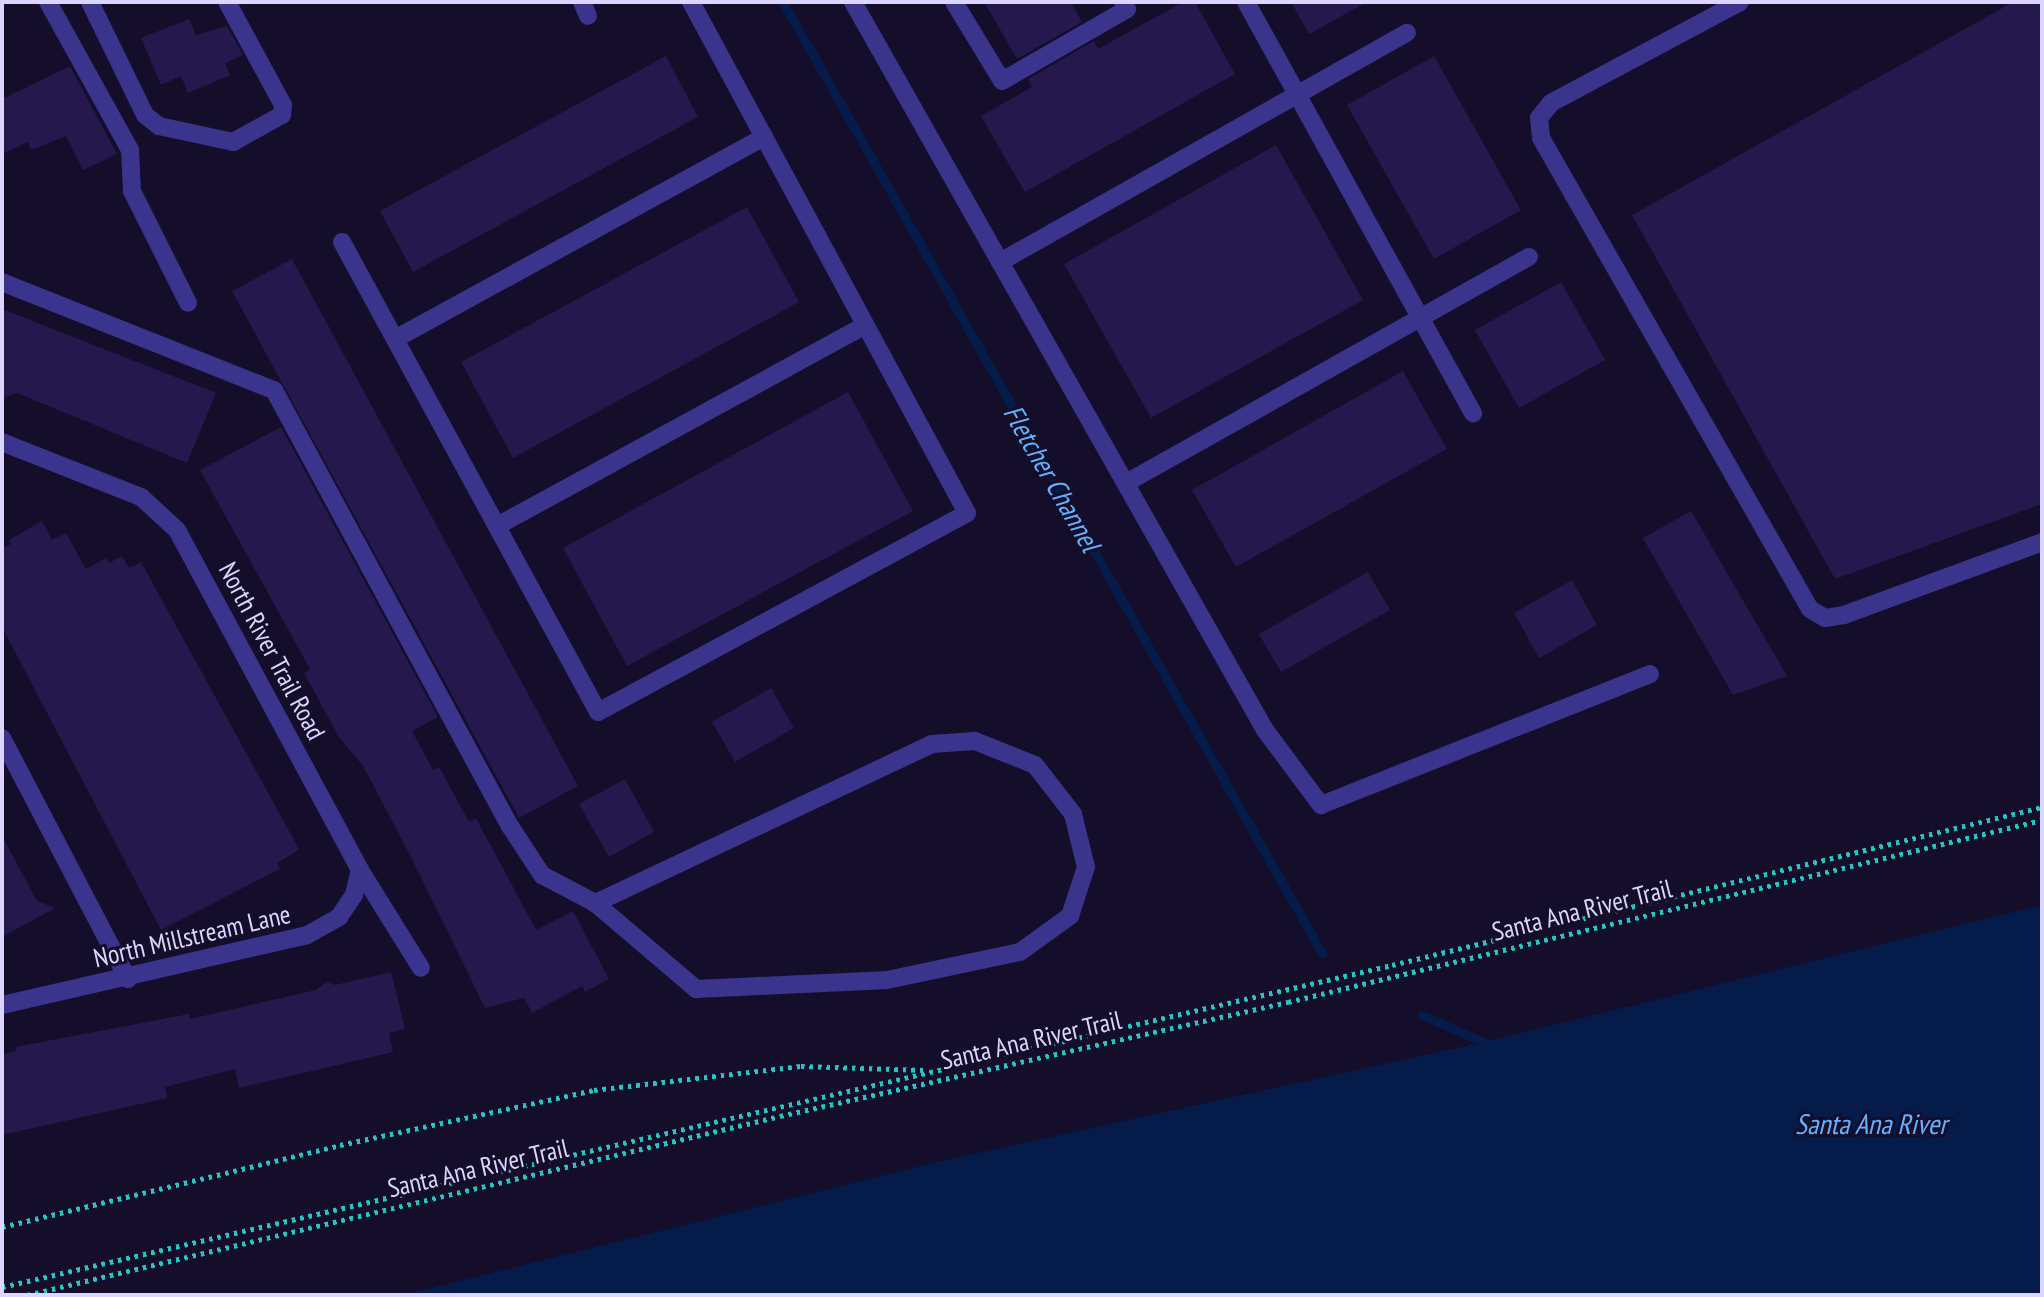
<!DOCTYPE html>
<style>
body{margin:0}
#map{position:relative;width:2044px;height:1297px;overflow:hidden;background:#140e2a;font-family:"PT Sans Narrow",sans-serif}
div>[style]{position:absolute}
.water>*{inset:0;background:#051c4b}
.stream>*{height:9px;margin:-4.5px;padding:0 4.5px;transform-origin:4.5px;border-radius:4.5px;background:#051c4b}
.building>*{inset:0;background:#25184c}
.path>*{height:4.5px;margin-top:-2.25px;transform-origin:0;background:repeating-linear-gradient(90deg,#24c5c2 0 3.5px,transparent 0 8.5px)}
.service>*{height:18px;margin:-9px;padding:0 9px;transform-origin:9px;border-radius:9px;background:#3b348d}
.minor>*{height:18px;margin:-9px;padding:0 9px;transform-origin:9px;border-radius:9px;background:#3b348d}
span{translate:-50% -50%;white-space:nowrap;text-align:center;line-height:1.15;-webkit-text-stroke:6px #140e2a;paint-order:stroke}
.street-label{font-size:26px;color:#dcd6ff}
.water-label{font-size:28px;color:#64b1ff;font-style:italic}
.frame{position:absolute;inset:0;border:4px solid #dcd6ff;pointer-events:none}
</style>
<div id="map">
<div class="water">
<div style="clip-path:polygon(2042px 905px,2042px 1295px,404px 1295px,937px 1162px,1484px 1042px)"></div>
</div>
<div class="stream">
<div style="left:783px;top:2px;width:1093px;rotate:60.46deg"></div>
<div style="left:1422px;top:1015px;width:80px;rotate:23.7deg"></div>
</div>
<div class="building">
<div style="clip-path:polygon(984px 2px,1071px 2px,1082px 22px,1017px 59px)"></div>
<div style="clip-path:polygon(1183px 2px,1195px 2px,1235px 74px,1025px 192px,981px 116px,1032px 87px,1028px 79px,1094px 41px,1098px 49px)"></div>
<div style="clip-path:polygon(1291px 2px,1367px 2px,1309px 34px)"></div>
<div style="clip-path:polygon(2013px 2px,2042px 2px,2042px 504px,1835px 579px,1632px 215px)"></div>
<div style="clip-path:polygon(189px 19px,196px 35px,227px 26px,243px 55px,225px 63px,230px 75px,188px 93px,181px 76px,161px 85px,141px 38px)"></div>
<div style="clip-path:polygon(666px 56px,698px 117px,413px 272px,380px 211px)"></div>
<div style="clip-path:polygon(1434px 56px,1521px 210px,1434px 259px,1347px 105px)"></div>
<div style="clip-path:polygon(70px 66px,117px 154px,83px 170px,66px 136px,31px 150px,28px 142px,2px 154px,2px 99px)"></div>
<div style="clip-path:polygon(1276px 145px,1363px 300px,1151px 418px,1064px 264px)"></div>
<div style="clip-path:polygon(747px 207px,799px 302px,513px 458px,461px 362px)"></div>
<div style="clip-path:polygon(292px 259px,578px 786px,519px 818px,232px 291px)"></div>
<div style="clip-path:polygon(1561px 282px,1605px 360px,1519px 408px,1475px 330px)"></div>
<div style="clip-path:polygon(2px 309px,216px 393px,187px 463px,17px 393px,2px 398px)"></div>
<div style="clip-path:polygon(1403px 371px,1447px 449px,1236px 567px,1192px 490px)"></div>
<div style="clip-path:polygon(848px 392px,913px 511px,627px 666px,563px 548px)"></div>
<div style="clip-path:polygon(281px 427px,438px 717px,412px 731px,433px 770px,439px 767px,469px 822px,476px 818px,536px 930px,573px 911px,609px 979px,585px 992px,582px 986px,532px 1013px,524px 998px,485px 1008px,409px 853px,363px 766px,339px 737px,304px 673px,310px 669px,200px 470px)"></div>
<div style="clip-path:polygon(1691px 511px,1787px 676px,1733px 695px,1643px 538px)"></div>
<div style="clip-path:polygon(42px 521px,52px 540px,66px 533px,86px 569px,106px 558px,109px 563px,122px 556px,129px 568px,141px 562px,299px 849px,277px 864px,280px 869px,161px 930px,2px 627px,2px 549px,11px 544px,9px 540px)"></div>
<div style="clip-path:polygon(1368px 572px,1390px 610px,1281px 672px,1259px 634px)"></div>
<div style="clip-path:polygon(1572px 580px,1597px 625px,1539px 658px,1514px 613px)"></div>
<div style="clip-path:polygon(771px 688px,794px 728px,735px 762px,712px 722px)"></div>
<div style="clip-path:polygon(625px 779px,654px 832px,609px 857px,579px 804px)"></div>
<div style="clip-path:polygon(2px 836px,37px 901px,55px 908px,2px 937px)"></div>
<div style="clip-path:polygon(391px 972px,405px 1029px,389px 1033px,393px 1052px,239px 1088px,235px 1069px,165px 1087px,167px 1098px,2px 1135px,2px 1055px,16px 1051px,15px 1047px,189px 1014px,190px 1019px,316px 990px,327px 982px,335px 985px)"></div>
</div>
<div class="path">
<div style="left:2px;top:1227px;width:348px;rotate:-13.6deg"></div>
<div style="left:340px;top:1145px;width:260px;rotate:-12.2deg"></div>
<div style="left:594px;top:1090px;width:208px;rotate:-6.6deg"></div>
<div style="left:801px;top:1066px;width:124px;rotate:1.8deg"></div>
<div style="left:2px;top:1287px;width:1427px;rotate:-13.04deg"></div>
<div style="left:1392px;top:965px;width:669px;rotate:-13.66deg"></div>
<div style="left:27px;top:1295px;width:774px;rotate:-13.37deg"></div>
<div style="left:780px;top:1116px;width:521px;rotate:-12.65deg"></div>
<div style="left:1288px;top:1002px;width:776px;rotate:-13.57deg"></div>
</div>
<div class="service">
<div style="left:48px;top:2px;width:169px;rotate:61deg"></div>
<div style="left:130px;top:150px;width:41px;rotate:87.2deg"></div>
<div style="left:132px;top:191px;width:125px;rotate:63.4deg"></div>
<div style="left:90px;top:2px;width:126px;rotate:64deg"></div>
<div style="left:145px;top:115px;width:18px;rotate:38deg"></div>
<div style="left:159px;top:126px;width:76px;rotate:12.2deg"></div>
<div style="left:233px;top:142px;width:56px;rotate:-28.9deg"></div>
<div style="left:282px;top:115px;width:10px;rotate:-84deg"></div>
<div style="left:283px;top:105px;width:117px;rotate:-118.5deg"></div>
<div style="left:582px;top:2px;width:15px;rotate:67deg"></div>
<div style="left:853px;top:2px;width:836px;rotate:60.49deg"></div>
<div style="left:1265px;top:730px;width:94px;rotate:53.3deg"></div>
<div style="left:1321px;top:805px;width:354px;rotate:-21.7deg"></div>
<div style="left:954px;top:2px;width:92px;rotate:58.7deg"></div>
<div style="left:1002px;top:81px;width:144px;rotate:-29.9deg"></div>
<div style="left:1127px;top:9px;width:8px;rotate:-120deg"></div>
<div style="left:1246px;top:2px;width:470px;rotate:61.1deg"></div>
<div style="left:1740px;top:2px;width:214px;rotate:151.9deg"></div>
<div style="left:1551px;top:103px;width:19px;rotate:129deg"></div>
<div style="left:1539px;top:118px;width:20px;rotate:84deg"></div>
<div style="left:1541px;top:138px;width:542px;rotate:60.27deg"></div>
<div style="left:1810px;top:609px;width:17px;rotate:31deg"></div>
<div style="left:1825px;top:618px;width:19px;rotate:-9deg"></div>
<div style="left:1844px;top:615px;width:211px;rotate:-20.2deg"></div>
<div style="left:342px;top:242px;width:535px;rotate:61.42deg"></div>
<div style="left:598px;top:712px;width:419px;rotate:-28.3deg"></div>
<div style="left:967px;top:513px;width:581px;rotate:-118.37deg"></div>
<div style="left:1000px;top:262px;width:467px;rotate:-29.4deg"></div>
<div style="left:2px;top:282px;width:293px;rotate:21.7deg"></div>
<div style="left:274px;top:390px;width:496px;rotate:61.6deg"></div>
<div style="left:510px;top:826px;width:59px;rotate:56.9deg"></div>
<div style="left:542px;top:875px;width:60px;rotate:27.8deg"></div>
<div style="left:595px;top:903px;width:133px;rotate:40.4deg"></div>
<div style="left:696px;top:989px;width:191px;rotate:-2.7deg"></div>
<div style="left:887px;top:980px;width:136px;rotate:-11.9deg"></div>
<div style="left:1020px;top:952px;width:62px;rotate:-35.8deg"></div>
<div style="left:1070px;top:916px;width:52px;rotate:-71.9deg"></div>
<div style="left:1086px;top:867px;width:55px;rotate:-103.8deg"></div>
<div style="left:1073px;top:814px;width:62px;rotate:-127.8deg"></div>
<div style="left:1035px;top:765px;width:65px;rotate:-158.2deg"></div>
<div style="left:975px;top:741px;width:43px;rotate:176deg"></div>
<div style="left:932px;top:744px;width:373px;rotate:154.7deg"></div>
<div style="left:395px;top:339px;width:421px;rotate:-28.7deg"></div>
<div style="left:1126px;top:483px;width:462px;rotate:-29.3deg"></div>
<div style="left:497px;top:526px;width:419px;rotate:-28.6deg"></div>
</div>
<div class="minor">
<div style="left:2px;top:442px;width:149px;rotate:21.6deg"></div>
<div style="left:141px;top:497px;width:49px;rotate:42.5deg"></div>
<div style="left:177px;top:530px;width:386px;rotate:61.7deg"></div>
<div style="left:360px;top:870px;width:115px;rotate:58.1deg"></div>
<div style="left:2px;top:738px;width:272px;rotate:62.4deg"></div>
<div style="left:2px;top:1005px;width:313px;rotate:-12.9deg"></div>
<div style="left:307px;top:935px;width:37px;rotate:-29deg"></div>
<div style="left:339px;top:917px;width:27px;rotate:-56deg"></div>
<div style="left:354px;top:895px;width:26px;rotate:-77deg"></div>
</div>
<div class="street-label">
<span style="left:272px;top:651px;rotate:62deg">North River Trail Road</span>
<span style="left:1582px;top:910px;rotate:-14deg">Santa Ana River Trail</span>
<span style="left:192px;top:936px;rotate:-13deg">North Millstream Lane</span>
<span style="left:1031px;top:1040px;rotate:-13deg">Santa Ana River Trail</span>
<span style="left:478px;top:1168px;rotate:-13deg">Santa Ana River Trail</span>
</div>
<div class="water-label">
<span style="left:1052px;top:478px;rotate:60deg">Fletcher Channel</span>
<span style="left:1871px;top:1124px">Santa Ana River</span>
</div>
<div class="frame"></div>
</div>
